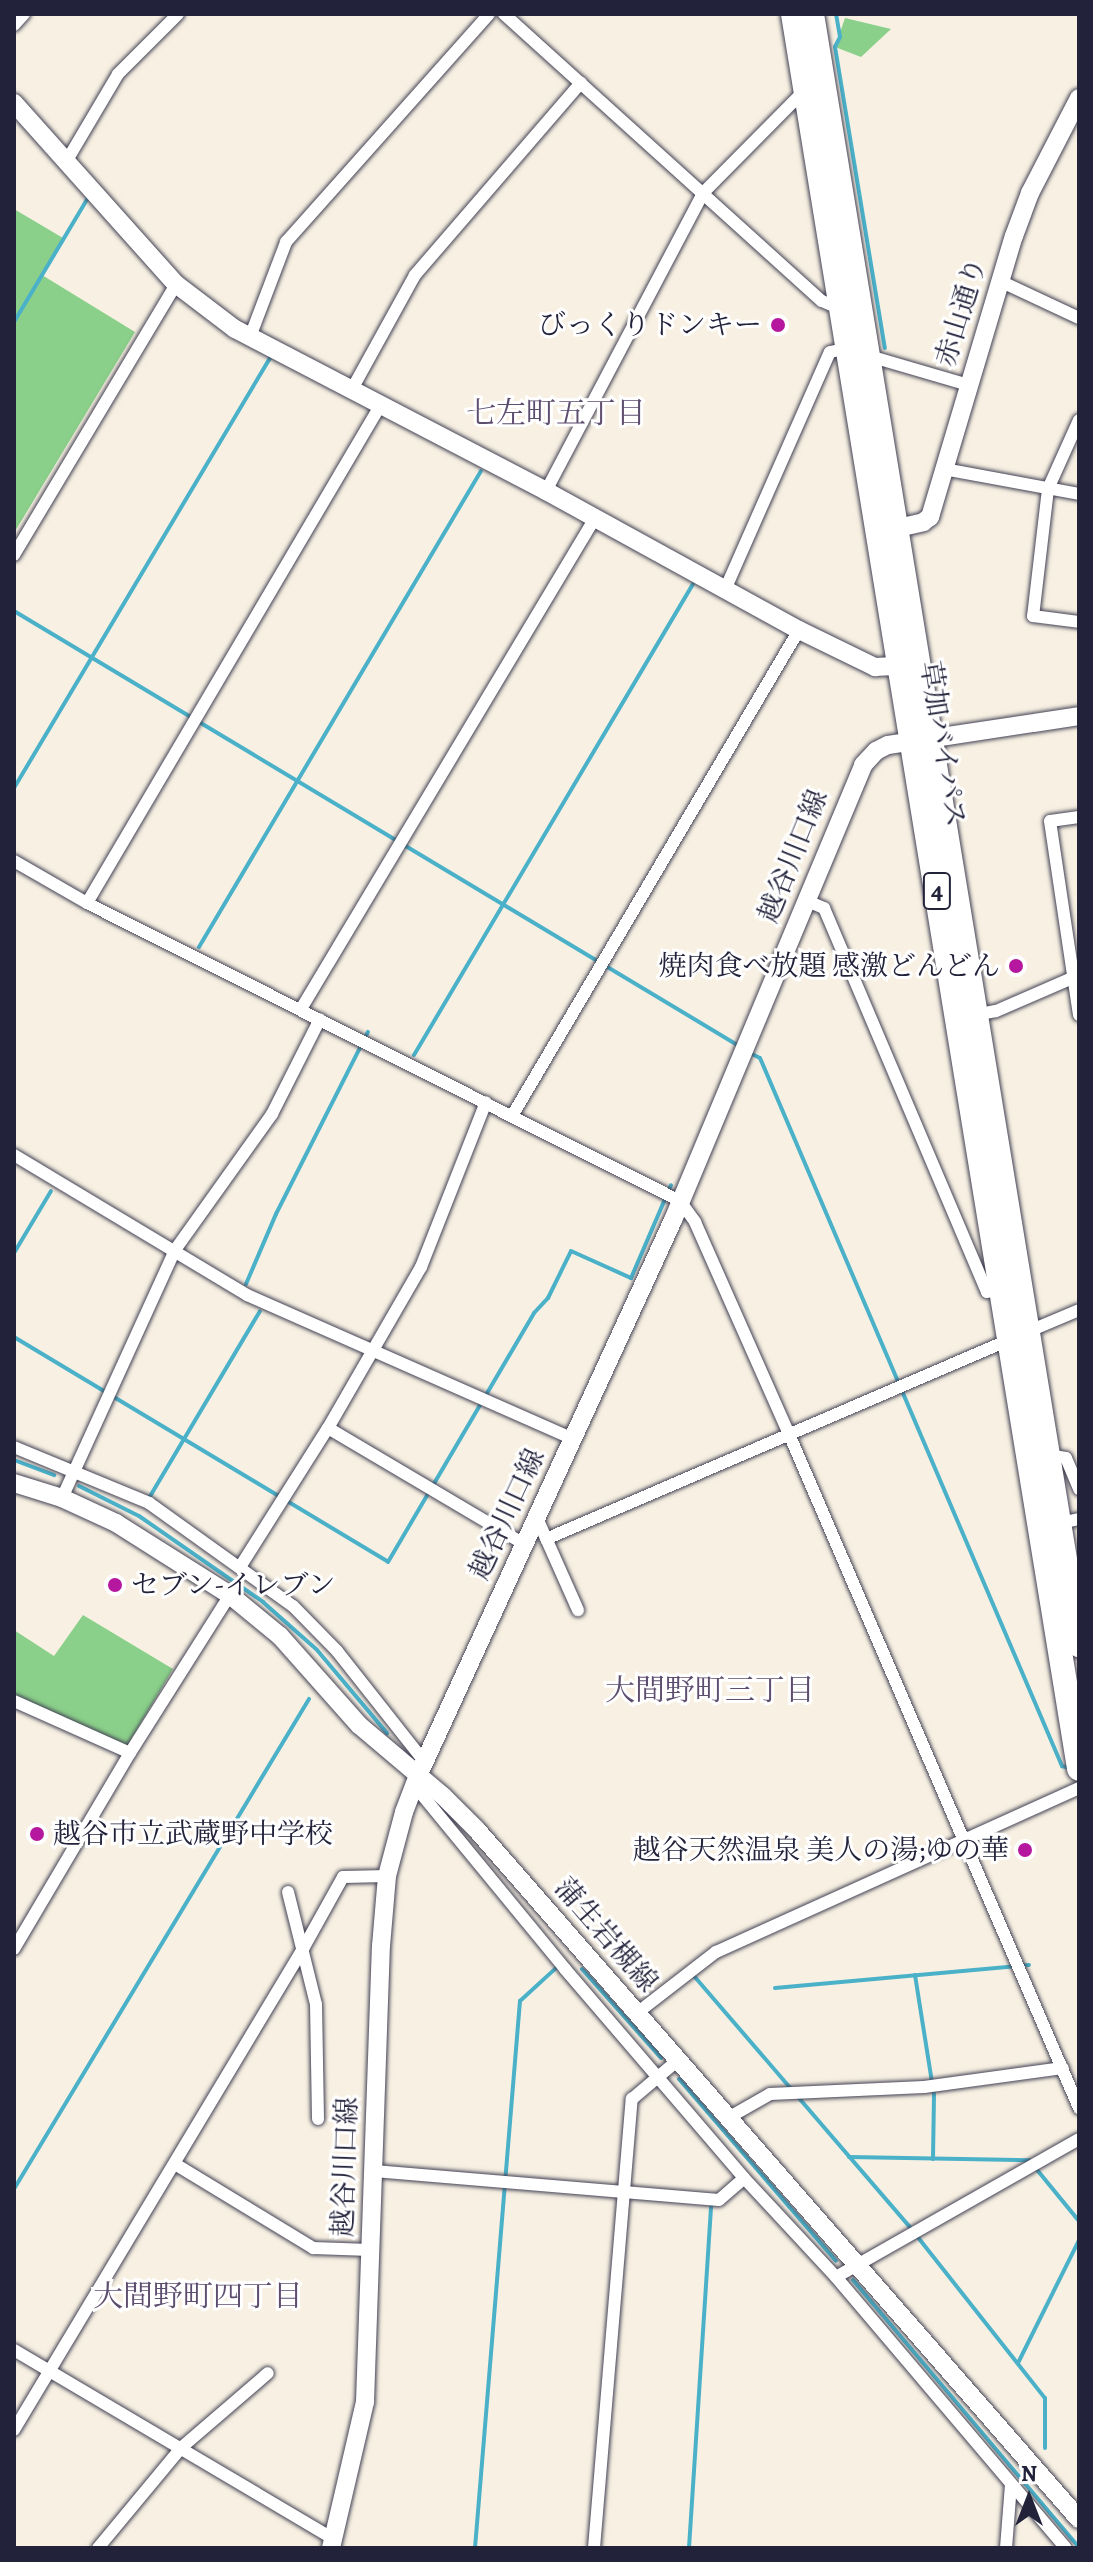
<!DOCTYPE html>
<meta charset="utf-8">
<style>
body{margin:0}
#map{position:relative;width:1093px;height:2562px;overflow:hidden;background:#f8f1e3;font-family:Alegreya,"Noto Serif JP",serif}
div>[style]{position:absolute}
.green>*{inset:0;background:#8bd08a}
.stream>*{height:4px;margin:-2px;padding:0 2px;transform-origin:2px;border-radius:2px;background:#4ab1c9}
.roads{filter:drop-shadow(0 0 2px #424154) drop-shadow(0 0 2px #424154)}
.street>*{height:12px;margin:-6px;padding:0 6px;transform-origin:6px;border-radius:6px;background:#fff}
.secondary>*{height:18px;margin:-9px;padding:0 9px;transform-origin:9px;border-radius:9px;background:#fff}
.highway>*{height:24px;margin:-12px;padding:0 12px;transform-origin:12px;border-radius:12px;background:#fff}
.dots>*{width:22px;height:22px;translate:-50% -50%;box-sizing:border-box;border:4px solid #fff;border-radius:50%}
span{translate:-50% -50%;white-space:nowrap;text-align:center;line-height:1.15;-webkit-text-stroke:6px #fff;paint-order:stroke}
.shield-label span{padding:2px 6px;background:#fff;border:2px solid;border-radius:6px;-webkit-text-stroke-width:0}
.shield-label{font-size:26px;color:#22223b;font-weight:700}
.street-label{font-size:28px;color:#22223b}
.poi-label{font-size:28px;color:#22223b}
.right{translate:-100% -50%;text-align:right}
.left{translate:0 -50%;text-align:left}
.neighbourhood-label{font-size:30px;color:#5d4d6f}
.frame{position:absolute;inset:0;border:16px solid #22223b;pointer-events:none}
.north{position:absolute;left:989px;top:2458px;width:80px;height:80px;-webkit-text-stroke:6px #fff;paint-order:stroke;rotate:0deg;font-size:22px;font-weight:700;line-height:32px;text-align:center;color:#22223b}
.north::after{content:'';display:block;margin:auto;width:28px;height:36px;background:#22223b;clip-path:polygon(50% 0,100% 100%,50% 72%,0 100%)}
</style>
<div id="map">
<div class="green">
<div style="clip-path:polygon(845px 18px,891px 29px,861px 57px,835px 47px)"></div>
<div style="clip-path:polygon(14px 209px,63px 238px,42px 275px,135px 332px,14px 533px)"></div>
<div style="clip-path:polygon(83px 1615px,173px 1669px,127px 1746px,14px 1695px,14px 1630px,54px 1656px)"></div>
</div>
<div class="stream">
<div style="left:836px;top:14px;width:23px;rotate:80deg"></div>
<div style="left:840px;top:37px;width:11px;rotate:117deg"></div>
<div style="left:835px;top:47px;width:305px;rotate:80.6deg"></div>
<div style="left:14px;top:322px;width:144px;rotate:-59.2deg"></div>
<div style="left:14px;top:611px;width:845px;rotate:30.96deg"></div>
<div style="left:14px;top:788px;width:500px;rotate:-59.23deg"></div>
<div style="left:199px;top:947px;width:553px;rotate:-59.36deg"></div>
<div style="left:750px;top:1053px;width:11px;rotate:27deg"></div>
<div style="left:760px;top:1058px;width:770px;rotate:66.9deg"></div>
<div style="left:1062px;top:1766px;width:7px;rotate:16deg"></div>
<div style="left:414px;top:1055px;width:547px;rotate:-59.36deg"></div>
<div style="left:14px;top:1253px;width:72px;rotate:-59.2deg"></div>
<div style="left:246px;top:1284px;width:76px;rotate:-66.8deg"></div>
<div style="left:276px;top:1214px;width:204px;rotate:-63.2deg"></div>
<div style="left:14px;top:1337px;width:436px;rotate:31deg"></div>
<div style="left:388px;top:1562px;width:289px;rotate:-59.6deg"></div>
<div style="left:534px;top:1313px;width:21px;rotate:-47deg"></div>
<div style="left:548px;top:1298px;width:52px;rotate:-63.9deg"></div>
<div style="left:571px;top:1251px;width:66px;rotate:24.2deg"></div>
<div style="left:631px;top:1278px;width:101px;rotate:-66.7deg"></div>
<div style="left:14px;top:1460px;width:43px;rotate:20.6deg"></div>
<div style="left:79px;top:1486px;width:67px;rotate:26.6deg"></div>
<div style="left:139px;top:1516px;width:151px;rotate:34.7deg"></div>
<div style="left:263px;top:1602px;width:72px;rotate:41.6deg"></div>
<div style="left:317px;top:1650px;width:109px;rotate:49.9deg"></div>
<div style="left:149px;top:1498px;width:217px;rotate:-59.3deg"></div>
<div style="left:582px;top:1969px;width:119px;rotate:48.4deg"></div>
<div style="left:915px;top:1975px;width:121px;rotate:81deg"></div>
<div style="left:934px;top:2095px;width:64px;rotate:90.9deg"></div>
<div style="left:694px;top:1976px;width:150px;rotate:49.3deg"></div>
<div style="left:775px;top:1988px;width:255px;rotate:-5.2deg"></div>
<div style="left:679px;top:2079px;width:240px;rotate:49.2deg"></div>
<div style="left:798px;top:2097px;width:170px;rotate:49.3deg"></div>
<div style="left:909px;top:2226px;width:219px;rotate:51.7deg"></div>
<div style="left:1045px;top:2398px;width:50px;rotate:90deg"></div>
<div style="left:849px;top:2157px;width:180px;rotate:1deg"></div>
<div style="left:1029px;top:2160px;width:79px;rotate:50.7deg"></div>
<div style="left:14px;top:2189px;width:572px;rotate:-58.95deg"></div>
<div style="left:853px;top:2280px;width:350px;rotate:49.8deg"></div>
<div style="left:1018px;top:2363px;width:137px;rotate:-63.6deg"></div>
<div style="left:475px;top:2548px;width:549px;rotate:-85.3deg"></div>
<div style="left:520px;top:2001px;width:49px;rotate:-42.5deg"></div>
<div style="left:689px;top:2548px;width:342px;rotate:-86.3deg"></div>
</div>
<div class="roads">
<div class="street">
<div style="left:504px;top:14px;width:428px;rotate:42.1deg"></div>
<div style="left:822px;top:301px;width:21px;rotate:23deg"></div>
<div style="left:14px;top:25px;width:15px;rotate:-48deg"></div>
<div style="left:66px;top:162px;width:102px;rotate:-59.4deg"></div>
<div style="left:118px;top:74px;width:85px;rotate:-45deg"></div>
<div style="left:1000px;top:281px;width:87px;rotate:25.1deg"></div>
<div style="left:250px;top:337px;width:102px;rotate:-69.2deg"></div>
<div style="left:286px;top:242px;width:305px;rotate:-48.3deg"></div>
<div style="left:869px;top:356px;width:103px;rotate:16.3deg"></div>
<div style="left:351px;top:391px;width:132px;rotate:-61.1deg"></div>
<div style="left:415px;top:275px;width:254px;rotate:-49.2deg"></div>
<div style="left:1079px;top:420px;width:76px;rotate:114.2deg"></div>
<div style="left:1048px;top:489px;width:128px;rotate:96.7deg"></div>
<div style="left:1033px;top:616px;width:46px;rotate:7.4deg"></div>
<div style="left:944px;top:469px;width:137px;rotate:10.5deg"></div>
<div style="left:546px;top:491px;width:337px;rotate:-62.2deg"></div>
<div style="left:703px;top:193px;width:144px;rotate:-45.3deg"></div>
<div style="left:14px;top:555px;width:316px;rotate:-59.1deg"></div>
<div style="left:724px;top:592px;width:262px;rotate:-66.2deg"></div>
<div style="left:830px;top:352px;width:19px;rotate:-12deg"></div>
<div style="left:1079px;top:817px;width:29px;rotate:172deg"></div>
<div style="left:1050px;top:821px;width:196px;rotate:81.5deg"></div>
<div style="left:14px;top:861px;width:84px;rotate:29.9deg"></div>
<div style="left:87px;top:903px;width:664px;rotate:26.68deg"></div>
<div style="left:680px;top:1201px;width:26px;rotate:54deg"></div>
<div style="left:695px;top:1222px;width:232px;rotate:66.1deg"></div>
<div style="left:789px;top:1434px;width:734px;rotate:66.72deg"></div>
<div style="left:805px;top:900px;width:21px;rotate:23deg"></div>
<div style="left:824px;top:908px;width:417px;rotate:67deg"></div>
<div style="left:987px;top:1292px;width:15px;rotate:-16deg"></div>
<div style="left:87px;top:903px;width:577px;rotate:-59.48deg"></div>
<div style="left:301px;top:1009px;width:572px;rotate:-59.09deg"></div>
<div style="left:975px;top:1015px;width:21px;rotate:-11deg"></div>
<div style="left:996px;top:1011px;width:90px;rotate:-23.4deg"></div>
<div style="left:512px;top:1116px;width:564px;rotate:-59.44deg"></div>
<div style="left:14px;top:1155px;width:272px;rotate:31deg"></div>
<div style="left:247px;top:1295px;width:356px;rotate:23.8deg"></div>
<div style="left:1027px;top:1332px;width:56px;rotate:-22.9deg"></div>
<div style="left:328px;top:1428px;width:228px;rotate:30.6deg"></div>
<div style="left:14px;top:1447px;width:146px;rotate:22.5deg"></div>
<div style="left:149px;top:1503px;width:177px;rotate:35.6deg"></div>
<div style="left:293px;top:1606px;width:63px;rotate:45.6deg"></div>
<div style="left:337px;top:1651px;width:140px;rotate:51.7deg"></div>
<div style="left:1048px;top:1455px;width:18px;rotate:9deg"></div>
<div style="left:1066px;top:1458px;width:34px;rotate:67deg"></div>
<div style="left:62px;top:1498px;width:273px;rotate:-65.5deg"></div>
<div style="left:175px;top:1250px;width:167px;rotate:-54.5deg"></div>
<div style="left:272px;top:1114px;width:106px;rotate:-63.2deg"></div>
<div style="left:537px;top:1518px;width:101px;rotate:66deg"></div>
<div style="left:1060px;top:1523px;width:19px;rotate:-12deg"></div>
<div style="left:546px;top:1539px;width:506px;rotate:-23.27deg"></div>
<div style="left:240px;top:1567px;width:165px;rotate:-57.7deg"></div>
<div style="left:328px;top:1428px;width:186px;rotate:-60deg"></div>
<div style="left:421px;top:1267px;width:177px;rotate:-68.5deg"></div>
<div style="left:14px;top:1701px;width:127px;rotate:24.1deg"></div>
<div style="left:414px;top:1785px;width:238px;rotate:50.6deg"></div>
<div style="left:565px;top:1969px;width:275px;rotate:49.4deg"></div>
<div style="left:744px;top:2178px;width:135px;rotate:47.1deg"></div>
<div style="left:836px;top:2277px;width:355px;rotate:49.7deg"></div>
<div style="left:288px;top:1892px;width:115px;rotate:76deg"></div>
<div style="left:316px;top:2004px;width:115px;rotate:89deg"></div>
<div style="left:14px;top:1949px;width:228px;rotate:-59.4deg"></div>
<div style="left:130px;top:1753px;width:187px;rotate:-57.7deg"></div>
<div style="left:637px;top:2013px;width:100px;rotate:-37.7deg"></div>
<div style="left:716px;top:1952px;width:398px;rotate:-24.3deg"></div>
<div style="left:728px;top:2118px;width:48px;rotate:-29.7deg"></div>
<div style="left:770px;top:2094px;width:154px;rotate:-2.6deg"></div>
<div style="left:924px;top:2087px;width:140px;rotate:-7.8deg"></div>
<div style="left:175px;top:2164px;width:162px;rotate:31.3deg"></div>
<div style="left:313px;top:2248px;width:57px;rotate:2deg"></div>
<div style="left:374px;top:2171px;width:346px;rotate:4.8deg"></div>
<div style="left:719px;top:2200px;width:33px;rotate:-41deg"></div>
<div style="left:836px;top:2277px;width:279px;rotate:-29.6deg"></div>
<div style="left:14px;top:2350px;width:371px;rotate:30.6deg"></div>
<div style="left:14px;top:2430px;width:563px;rotate:-59.02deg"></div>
<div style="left:304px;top:1947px;width:80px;rotate:-60.9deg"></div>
<div style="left:343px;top:1877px;width:44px;rotate:-1.3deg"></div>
<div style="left:98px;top:2548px;width:131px;rotate:-50.3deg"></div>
<div style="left:182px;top:2447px;width:113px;rotate:-40.7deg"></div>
<div style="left:594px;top:2548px;width:451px;rotate:-85.2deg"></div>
<div style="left:632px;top:2099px;width:60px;rotate:-40.3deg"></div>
<div style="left:1006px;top:2548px;width:64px;rotate:-85.5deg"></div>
</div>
<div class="secondary">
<div style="left:14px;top:103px;width:243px;rotate:48.2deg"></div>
<div style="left:176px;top:284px;width:74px;rotate:37.3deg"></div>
<div style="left:235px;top:329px;width:351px;rotate:27.5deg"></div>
<div style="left:546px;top:491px;width:289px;rotate:28.8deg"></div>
<div style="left:799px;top:630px;width:85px;rotate:26deg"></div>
<div style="left:875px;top:667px;width:34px;rotate:-3deg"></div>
<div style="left:898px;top:528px;width:26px;rotate:-13deg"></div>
<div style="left:923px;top:522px;width:9px;rotate:-36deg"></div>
<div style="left:930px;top:517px;width:293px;rotate:-73.4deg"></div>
<div style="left:1014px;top:236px;width:46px;rotate:-69.6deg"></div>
<div style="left:1030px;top:193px;width:107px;rotate:-62.7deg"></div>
<div style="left:14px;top:1483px;width:50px;rotate:17.4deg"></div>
<div style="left:62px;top:1498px;width:60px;rotate:24.8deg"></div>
<div style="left:116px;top:1523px;width:135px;rotate:32.3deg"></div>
<div style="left:230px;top:1595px;width:65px;rotate:39.4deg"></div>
<div style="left:280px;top:1636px;width:119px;rotate:48.4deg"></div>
<div style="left:359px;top:1725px;width:110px;rotate:40.2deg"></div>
<div style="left:443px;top:1796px;width:48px;rotate:45deg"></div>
<div style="left:477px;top:1830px;width:915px;rotate:48.86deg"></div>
<div style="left:331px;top:2548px;width:150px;rotate:-76.9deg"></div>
<div style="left:365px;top:2402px;width:456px;rotate:-88deg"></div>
<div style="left:381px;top:1946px;width:70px;rotate:-85.1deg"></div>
<div style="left:387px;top:1876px;width:66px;rotate:-75.1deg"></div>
<div style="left:404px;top:1812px;width:39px;rotate:-69deg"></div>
<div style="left:418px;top:1776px;width:612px;rotate:-65.36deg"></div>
<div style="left:673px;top:1220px;width:493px;rotate:-67.3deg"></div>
<div style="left:863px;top:765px;width:19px;rotate:-47deg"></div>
<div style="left:876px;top:751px;width:13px;rotate:-27deg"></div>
<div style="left:888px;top:745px;width:193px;rotate:-8.6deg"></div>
</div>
<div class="highway">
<div style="left:793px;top:14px;width:1778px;rotate:80.74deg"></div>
<div style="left:812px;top:14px;width:1653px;rotate:80.7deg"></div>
</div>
</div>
<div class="dots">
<div style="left:778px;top:325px;background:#b5179e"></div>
<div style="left:1016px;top:966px;background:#b5179e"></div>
<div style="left:115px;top:1585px;background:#b5179e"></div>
<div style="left:37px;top:1834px;background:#b5179e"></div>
<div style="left:1025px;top:1850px;background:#b5179e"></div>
</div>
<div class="shield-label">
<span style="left:937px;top:891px">4</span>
</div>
<div class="street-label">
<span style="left:961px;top:312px;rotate:-73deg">赤山通り</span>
<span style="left:943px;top:744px;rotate:81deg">草加バイパス</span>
<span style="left:793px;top:856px;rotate:-68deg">越谷川口線</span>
<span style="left:507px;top:1514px;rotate:-65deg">越谷川口線</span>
<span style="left:606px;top:1935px;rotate:49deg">蒲生岩槻線</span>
<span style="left:345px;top:2167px;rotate:-88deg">越谷川口線</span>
</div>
<div class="poi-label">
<span class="right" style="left:762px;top:325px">びっくりドンキー</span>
<span class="right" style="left:1000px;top:966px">焼肉食べ放題 感激どんどん</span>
<span class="left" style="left:131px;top:1585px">セブン-イレブン</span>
<span class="left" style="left:53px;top:1834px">越谷市立武蔵野中学校</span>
<span class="right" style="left:1009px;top:1850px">越谷天然温泉 美人の湯;ゆの華</span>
</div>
<div class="neighbourhood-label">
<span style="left:556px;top:413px">七左町五丁目</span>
<span style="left:710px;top:1690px">大間野町三丁目</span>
<span style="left:198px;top:2296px">大間野町四丁目</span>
</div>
<div class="frame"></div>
<div class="north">N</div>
</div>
